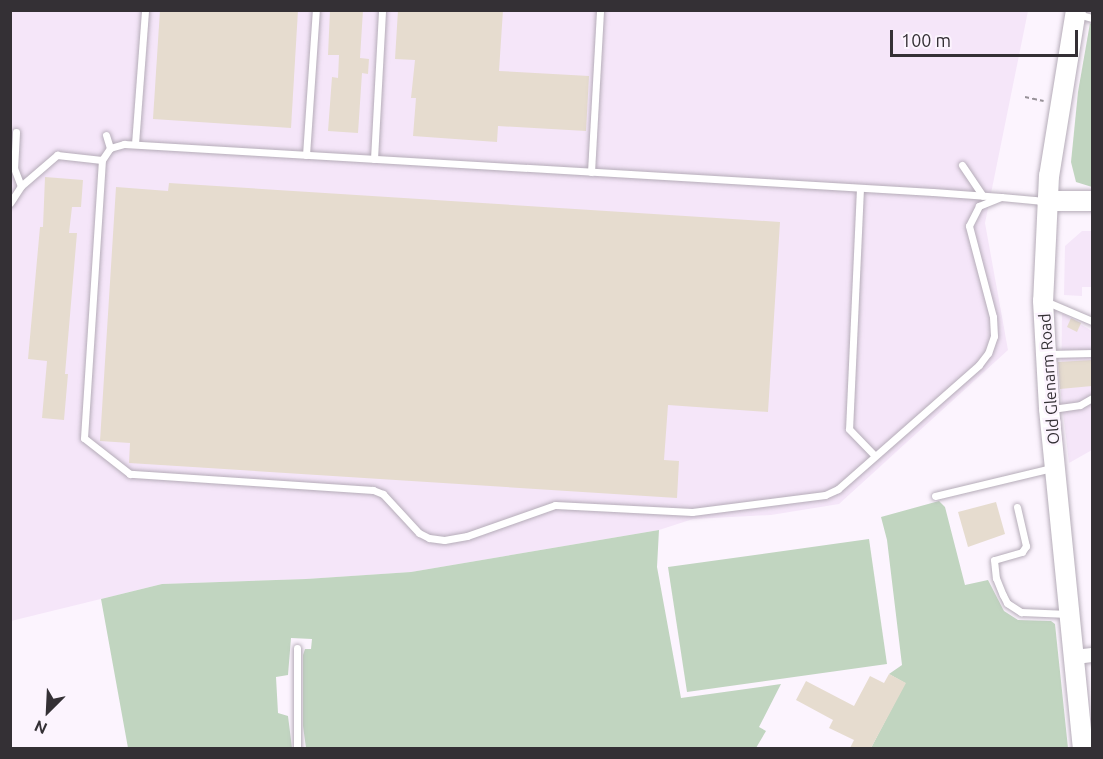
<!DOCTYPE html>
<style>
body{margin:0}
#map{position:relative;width:1103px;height:759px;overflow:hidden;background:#fcf4fe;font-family:Ubuntu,sans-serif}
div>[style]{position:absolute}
.built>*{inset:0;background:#f5e6f9}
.green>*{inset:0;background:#c1d5c0}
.building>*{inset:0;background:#e6dccf}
.path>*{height:2px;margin-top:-1px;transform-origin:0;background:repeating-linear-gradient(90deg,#979198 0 4.5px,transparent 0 7.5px)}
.roads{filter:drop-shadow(0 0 2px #b5acb8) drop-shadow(0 0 2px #b5acb8)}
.lane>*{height:7px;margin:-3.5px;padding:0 3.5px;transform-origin:3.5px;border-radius:3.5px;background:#fff}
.street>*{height:14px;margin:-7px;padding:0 7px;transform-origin:7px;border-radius:7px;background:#fff}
.secondary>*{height:20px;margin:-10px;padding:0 10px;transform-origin:10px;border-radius:10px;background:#fff}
span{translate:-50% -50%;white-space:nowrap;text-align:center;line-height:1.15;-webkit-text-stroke:5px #fcf4fe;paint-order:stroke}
.street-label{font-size:16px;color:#343035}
.frame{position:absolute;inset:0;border:12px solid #343035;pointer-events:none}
.north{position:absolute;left:18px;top:681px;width:60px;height:60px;-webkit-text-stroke:4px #fcf4fe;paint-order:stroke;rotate:204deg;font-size:16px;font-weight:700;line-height:24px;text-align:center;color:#343035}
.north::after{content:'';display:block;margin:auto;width:21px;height:27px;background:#343035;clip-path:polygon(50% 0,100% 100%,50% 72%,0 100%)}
.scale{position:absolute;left:890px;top:30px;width:188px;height:27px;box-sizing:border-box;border:3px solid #343035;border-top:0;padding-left:8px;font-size:18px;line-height:21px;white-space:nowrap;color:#343035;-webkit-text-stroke:4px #fcf4fe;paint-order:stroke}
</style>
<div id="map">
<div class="built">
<div style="clip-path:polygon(10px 11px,1028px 11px,985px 223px,1008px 350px,839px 504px,771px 515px,693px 519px,659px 530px,411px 572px,306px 579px,162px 584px,11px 621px)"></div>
<div style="clip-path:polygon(1082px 231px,1092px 231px,1092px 287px,1082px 287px,1082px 296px,1064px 295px,1065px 246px)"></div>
<div style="clip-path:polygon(1062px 313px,1092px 331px,1092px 450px,1069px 463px,1061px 395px)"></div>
</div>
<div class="green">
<div style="clip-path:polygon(1090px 23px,1092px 25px,1092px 187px,1076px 182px,1071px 162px,1078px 92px)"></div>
<div style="clip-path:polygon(939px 501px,945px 507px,965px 585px,988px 580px,1004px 611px,1018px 620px,1051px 621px,1055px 624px,1068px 748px,871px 748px,905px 683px,889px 674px,902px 665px,887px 540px,881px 517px)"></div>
<div style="clip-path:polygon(659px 530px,657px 567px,681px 698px,781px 684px,759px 727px,766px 731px,756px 748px,306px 748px,303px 726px,303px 655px,305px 649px,311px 649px,312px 639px,291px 638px,288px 675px,276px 677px,278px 713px,288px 716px,292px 748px,128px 748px,101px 599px,162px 584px,306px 579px,411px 572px)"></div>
<div style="clip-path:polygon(869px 539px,887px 664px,687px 692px,668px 567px)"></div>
</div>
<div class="building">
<div style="clip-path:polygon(160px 10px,298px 10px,291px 128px,153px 119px)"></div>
<div style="clip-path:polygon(330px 10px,363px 10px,360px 58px,369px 59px,368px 74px,362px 73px,358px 133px,328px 131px,332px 77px,338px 78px,339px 55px,328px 55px)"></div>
<div style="clip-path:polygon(398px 10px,503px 10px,499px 71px,589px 76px,586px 131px,498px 126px,497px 142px,413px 136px,416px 98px,411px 98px,415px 60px,395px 59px)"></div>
<div style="clip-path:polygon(45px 177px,83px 180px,81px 207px,72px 207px,69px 233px,77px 233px,65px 374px,68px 374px,64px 420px,42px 418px,47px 361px,28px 359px,40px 227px,43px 227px)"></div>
<div style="clip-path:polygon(169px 183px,780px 222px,768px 412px,668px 405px,664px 460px,679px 461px,677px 498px,129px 463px,130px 443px,100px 441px,116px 187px,168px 191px)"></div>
<div style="clip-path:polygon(1071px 318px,1081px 323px,1077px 332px,1067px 327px)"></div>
<div style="clip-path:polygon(1092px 360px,1092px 386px,1060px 389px,1058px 362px)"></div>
<div style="clip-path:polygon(996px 502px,1005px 534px,968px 547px,958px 512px)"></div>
<div style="clip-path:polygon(889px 674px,906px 683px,871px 748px,850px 748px,854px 740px,829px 728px,833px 720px,796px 700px,806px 681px,854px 706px,870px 676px,884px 683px)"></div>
</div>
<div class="path">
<div style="left:1025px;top:97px;width:19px;rotate:12deg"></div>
</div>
<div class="roads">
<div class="lane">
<div style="left:1078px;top:14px;width:15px;rotate:16deg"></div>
<div style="left:16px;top:132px;width:36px;rotate:93deg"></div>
<div style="left:14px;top:168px;width:19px;rotate:69deg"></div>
<div style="left:106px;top:135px;width:14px;rotate:73deg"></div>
<div style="left:135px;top:144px;width:134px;rotate:-85.7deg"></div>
<div style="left:306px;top:155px;width:145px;rotate:-86.1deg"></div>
<div style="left:374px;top:159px;width:149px;rotate:-86.9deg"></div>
<div style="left:962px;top:165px;width:37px;rotate:56deg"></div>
<div style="left:591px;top:172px;width:162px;rotate:-86.8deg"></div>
<div style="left:860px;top:188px;width:241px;rotate:92.6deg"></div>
<div style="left:849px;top:429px;width:37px;rotate:46deg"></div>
<div style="left:1001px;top:197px;width:24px;rotate:158deg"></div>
<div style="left:979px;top:206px;width:22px;rotate:117deg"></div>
<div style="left:969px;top:226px;width:94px;rotate:75.2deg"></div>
<div style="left:993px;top:317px;width:19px;rotate:87deg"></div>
<div style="left:994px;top:336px;width:18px;rotate:109deg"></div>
<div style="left:988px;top:353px;width:15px;rotate:127deg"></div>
<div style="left:979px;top:365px;width:188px;rotate:138.7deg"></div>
<div style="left:838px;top:489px;width:14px;rotate:155deg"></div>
<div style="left:825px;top:495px;width:134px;rotate:172.7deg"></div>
<div style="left:692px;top:512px;width:137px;rotate:-177.1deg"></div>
<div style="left:555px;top:505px;width:93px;rotate:160.6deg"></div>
<div style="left:467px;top:536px;width:23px;rotate:170deg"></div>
<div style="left:444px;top:540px;width:15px;rotate:-172deg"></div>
<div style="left:429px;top:538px;width:11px;rotate:-153deg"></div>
<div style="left:419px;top:533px;width:53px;rotate:-132.7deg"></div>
<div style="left:383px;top:494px;width:11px;rotate:-158deg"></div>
<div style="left:373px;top:490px;width:244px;rotate:-176.2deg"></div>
<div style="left:130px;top:474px;width:58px;rotate:-142deg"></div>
<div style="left:84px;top:438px;width:279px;rotate:-86.3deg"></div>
<div style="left:102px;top:160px;width:14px;rotate:-56deg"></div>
<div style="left:110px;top:148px;width:15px;rotate:-16deg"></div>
<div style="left:124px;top:144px;width:810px;rotate:3.4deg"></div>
<div style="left:933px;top:192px;width:68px;rotate:4.2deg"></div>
<div style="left:1001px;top:197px;width:43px;rotate:5.3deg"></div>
<div style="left:10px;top:203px;width:20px;rotate:-57deg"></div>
<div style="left:21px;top:186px;width:48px;rotate:-40.7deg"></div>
<div style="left:57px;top:155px;width:45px;rotate:6.3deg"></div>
<div style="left:1045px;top:301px;width:51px;rotate:23.1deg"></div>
<div style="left:1048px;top:354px;width:44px;rotate:-1.3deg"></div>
<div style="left:1052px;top:409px;width:28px;rotate:-8deg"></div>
<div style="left:1080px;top:405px;width:14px;rotate:-30deg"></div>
<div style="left:935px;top:496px;width:120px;rotate:-13.5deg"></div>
<div style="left:1017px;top:507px;width:40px;rotate:77deg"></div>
<div style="left:1026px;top:546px;width:7px;rotate:124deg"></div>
<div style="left:1022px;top:552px;width:29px;rotate:164deg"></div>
<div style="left:994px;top:560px;width:18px;rotate:84deg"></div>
<div style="left:996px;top:578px;width:18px;rotate:68deg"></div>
<div style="left:1003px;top:595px;width:9px;rotate:63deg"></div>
<div style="left:1007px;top:603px;width:17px;rotate:33deg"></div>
<div style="left:1021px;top:612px;width:47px;rotate:2.4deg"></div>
<div style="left:297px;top:648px;width:100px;rotate:90deg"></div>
</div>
<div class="street">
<div style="left:1075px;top:657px;width:17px;rotate:-7deg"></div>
</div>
<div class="secondary">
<div style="left:1076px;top:10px;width:168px;rotate:99.2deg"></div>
<div style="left:1049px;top:176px;width:125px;rotate:92.7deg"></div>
<div style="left:1043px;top:301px;width:108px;rotate:86.8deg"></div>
<div style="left:1049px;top:409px;width:341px;rotate:84.3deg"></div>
<div style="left:1047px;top:201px;width:45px"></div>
</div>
</div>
<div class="street-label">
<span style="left:1049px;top:379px;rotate:-94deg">Old Glenarm Road</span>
</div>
<div class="frame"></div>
<div class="north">N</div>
<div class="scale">100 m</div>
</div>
